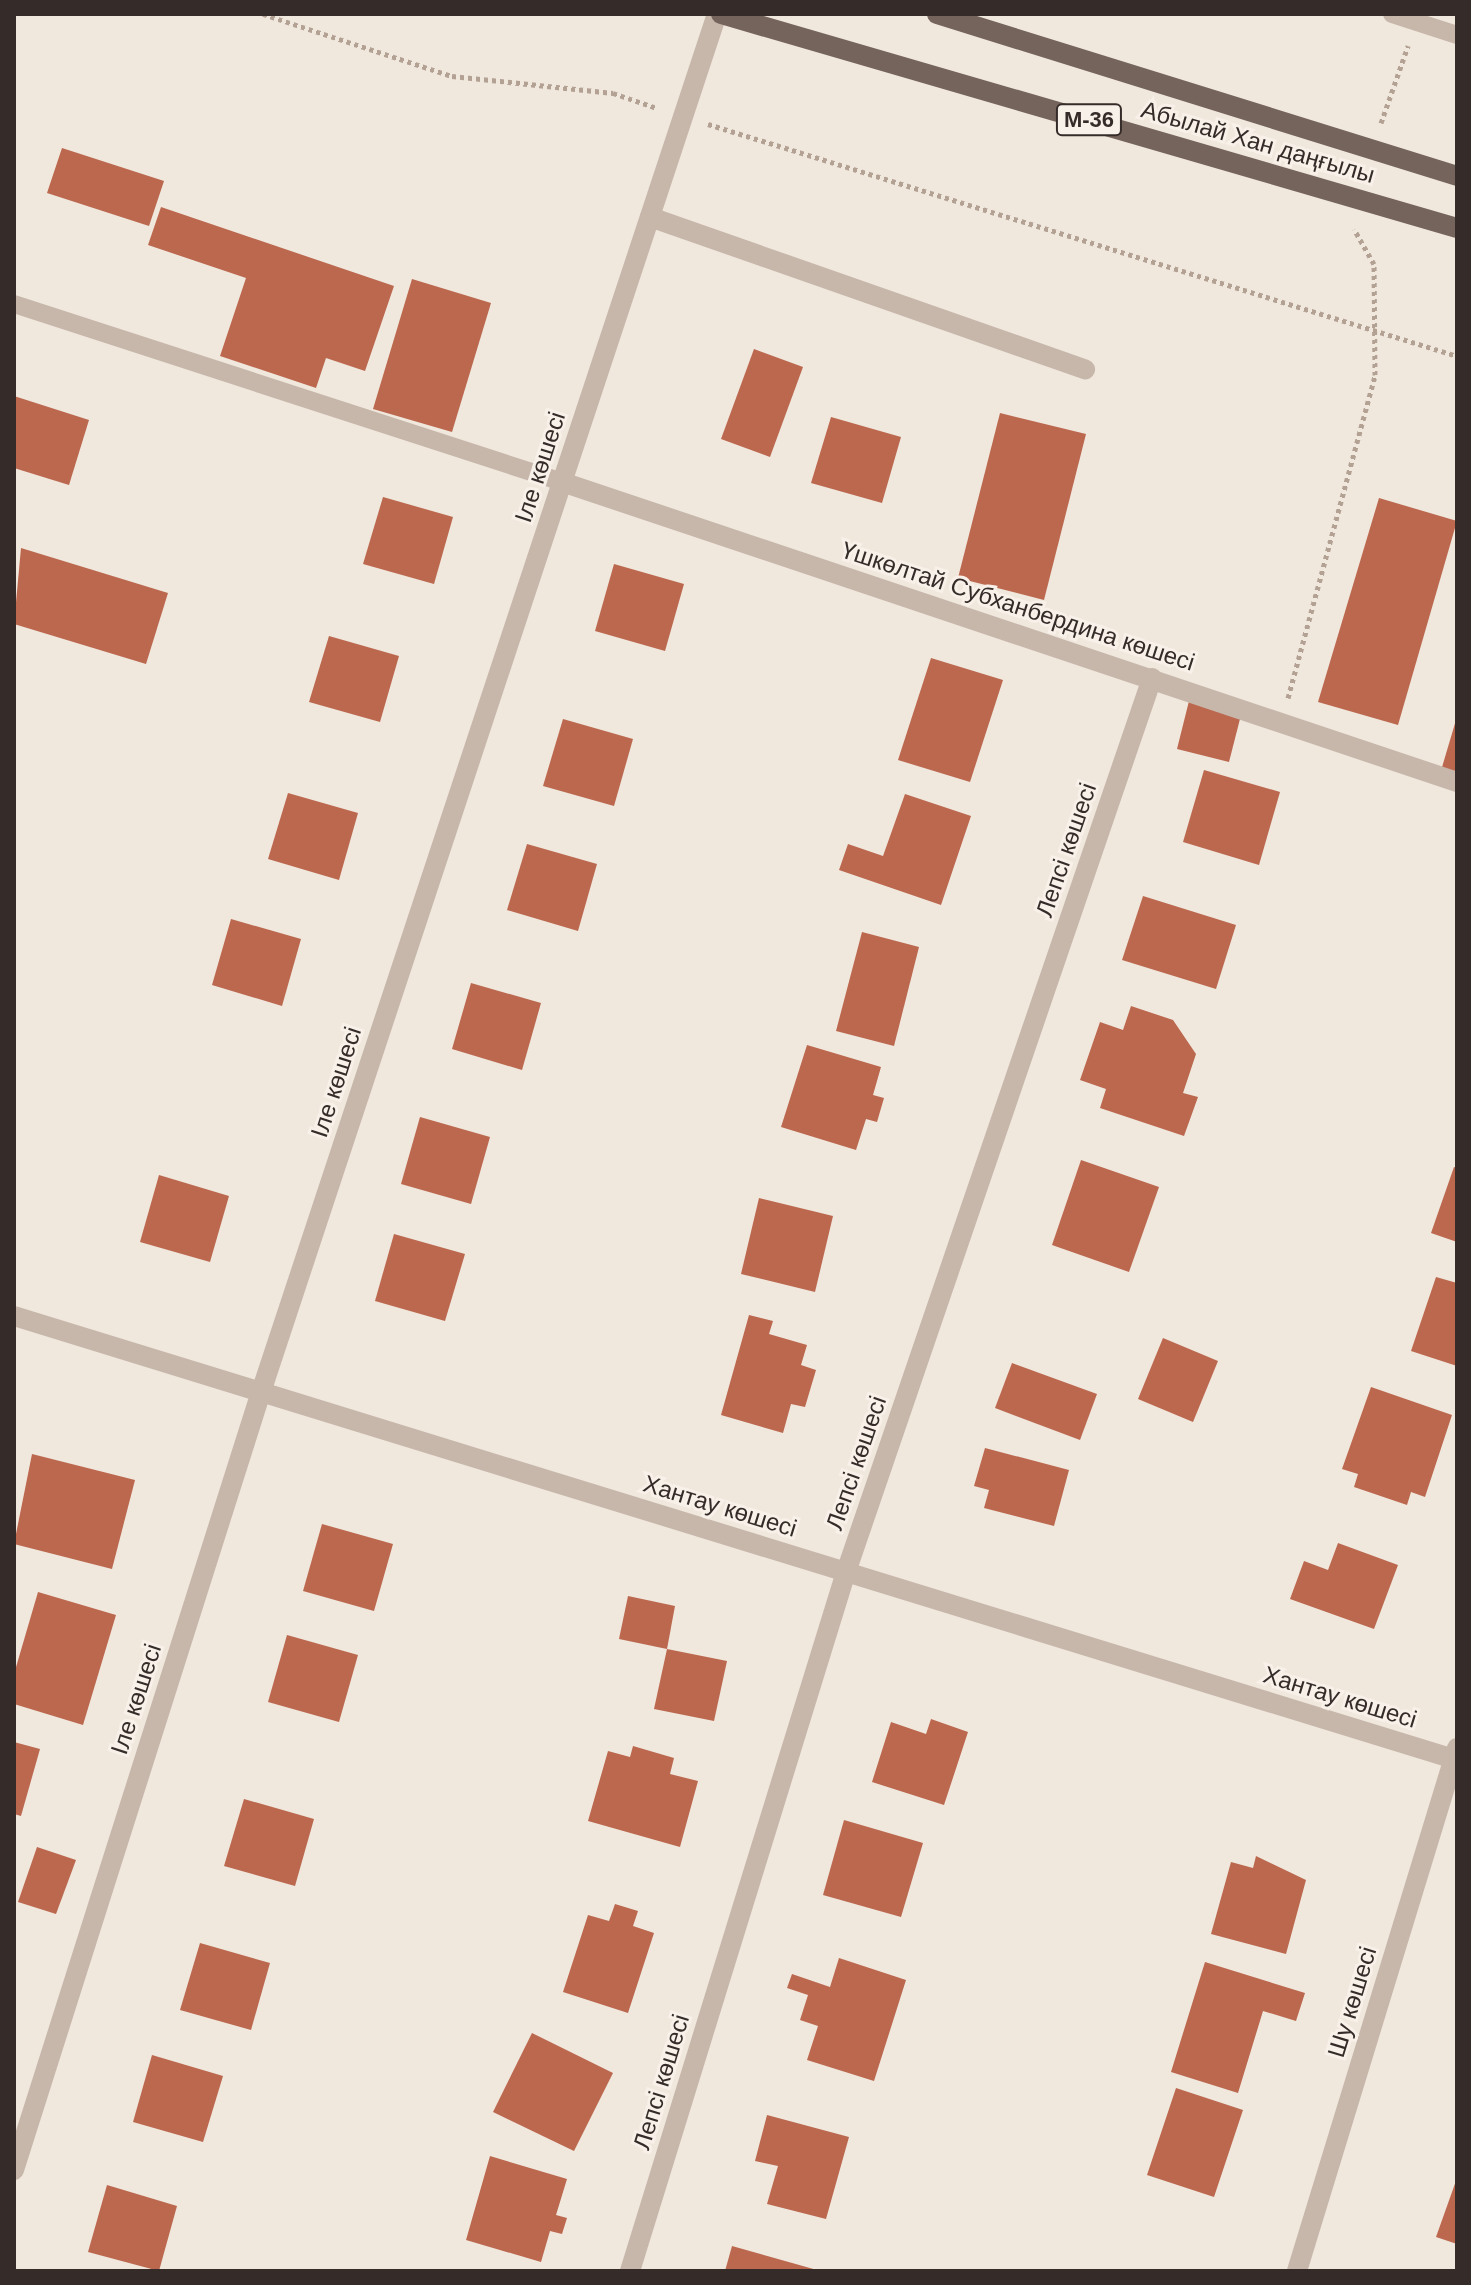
<!DOCTYPE html>
<meta charset="utf-8">
<style>
body{margin:0}
#map{position:relative;width:1471px;height:2285px;overflow:hidden;background:#f0e7dd;font-family:Arial,sans-serif}
div>[style]{position:absolute}
.building>*{inset:0;background:#bb684f}
.path>*{height:5px;margin-top:-2.5px;transform-origin:0;background:repeating-linear-gradient(90deg,#b3a194 0 4px,transparent 0 8px)}
.lane>*{height:18px;margin:-9px;padding:0 9px;transform-origin:9px;border-radius:9px;background:#c7b7aa}
.street>*{height:20px;margin:-10px;padding:0 10px;transform-origin:10px;border-radius:10px;background:#c7b7aa}
.primary>*{height:20px;margin:-10px;padding:0 10px;transform-origin:10px;border-radius:10px;background:#75645b}
span{translate:-50% -50%;white-space:nowrap;text-align:center;line-height:1.15;-webkit-text-stroke:6px #f8f1e9;paint-order:stroke}
.shield-label span{padding:2px 6px;background:#f8f1e9;border:2px solid;border-radius:6px;-webkit-text-stroke-width:0}
.shield-label{font-size:22px;color:#352c29;font-weight:700}
.street-label{font-size:24px;color:#352c29}
.frame{position:absolute;inset:0;border:16px solid #352c29;pointer-events:none}
</style>
<div id="map">
<div class="building">
<div style="clip-path:polygon(62px 148px,164px 181px,149px 226px,47px 193px)"></div>
<div style="clip-path:polygon(161px 207px,394px 286px,365px 371px,326px 358px,316px 388px,220px 356px,246px 278px,148px 245px)"></div>
<div style="clip-path:polygon(412px 279px,491px 303px,452px 432px,373px 409px)"></div>
<div style="clip-path:polygon(754px 349px,803px 367px,770px 457px,721px 439px)"></div>
<div style="clip-path:polygon(14px 396px,89px 420px,69px 485px,14px 468px)"></div>
<div style="clip-path:polygon(1000px 413px,1086px 434px,1044px 600px,958px 578px)"></div>
<div style="clip-path:polygon(831px 417px,901px 437px,882px 503px,811px 483px)"></div>
<div style="clip-path:polygon(383px 497px,453px 517px,434px 584px,363px 564px)"></div>
<div style="clip-path:polygon(1379px 498px,1457px 521px,1398px 725px,1318px 702px)"></div>
<div style="clip-path:polygon(21px 548px,168px 593px,146px 664px,14px 624px)"></div>
<div style="clip-path:polygon(614px 564px,684px 584px,665px 651px,595px 631px)"></div>
<div style="clip-path:polygon(329px 636px,399px 656px,380px 722px,309px 702px)"></div>
<div style="clip-path:polygon(931px 658px,1003px 680px,970px 782px,898px 760px)"></div>
<div style="clip-path:polygon(1189px 701px,1241px 715px,1229px 762px,1177px 749px)"></div>
<div style="clip-path:polygon(563px 719px,633px 739px,614px 806px,543px 786px)"></div>
<div style="clip-path:polygon(1456px 720px,1457px 720px,1457px 779px,1440px 774px)"></div>
<div style="clip-path:polygon(1204px 770px,1280px 792px,1259px 865px,1183px 842px)"></div>
<div style="clip-path:polygon(288px 793px,358px 813px,339px 880px,268px 859px)"></div>
<div style="clip-path:polygon(905px 794px,971px 816px,941px 905px,839px 870px,848px 844px,883px 856px)"></div>
<div style="clip-path:polygon(527px 844px,597px 864px,578px 931px,507px 910px)"></div>
<div style="clip-path:polygon(1143px 896px,1236px 925px,1216px 989px,1122px 960px)"></div>
<div style="clip-path:polygon(231px 919px,301px 939px,282px 1006px,212px 985px)"></div>
<div style="clip-path:polygon(862px 932px,919px 947px,894px 1046px,836px 1031px)"></div>
<div style="clip-path:polygon(471px 983px,541px 1003px,522px 1070px,452px 1049px)"></div>
<div style="clip-path:polygon(1131px 1006px,1173px 1020px,1196px 1054px,1183px 1093px,1198px 1097px,1184px 1136px,1100px 1108px,1106px 1089px,1080px 1080px,1100px 1022px,1123px 1030px)"></div>
<div style="clip-path:polygon(807px 1045px,881px 1067px,873px 1095px,884px 1098px,877px 1122px,866px 1119px,856px 1150px,781px 1127px)"></div>
<div style="clip-path:polygon(420px 1117px,490px 1137px,471px 1204px,401px 1184px)"></div>
<div style="clip-path:polygon(1081px 1160px,1159px 1187px,1129px 1272px,1052px 1245px)"></div>
<div style="clip-path:polygon(1454px 1167px,1457px 1168px,1457px 1242px,1431px 1233px)"></div>
<div style="clip-path:polygon(159px 1175px,229px 1196px,210px 1262px,140px 1242px)"></div>
<div style="clip-path:polygon(759px 1198px,833px 1216px,815px 1292px,741px 1274px)"></div>
<div style="clip-path:polygon(394px 1234px,465px 1254px,445px 1321px,375px 1301px)"></div>
<div style="clip-path:polygon(1436px 1277px,1457px 1283px,1457px 1366px,1411px 1351px)"></div>
<div style="clip-path:polygon(749px 1315px,773px 1321px,769px 1334px,807px 1345px,801px 1365px,816px 1370px,805px 1407px,791px 1404px,783px 1433px,721px 1415px)"></div>
<div style="clip-path:polygon(1163px 1338px,1218px 1361px,1193px 1422px,1138px 1399px)"></div>
<div style="clip-path:polygon(1012px 1363px,1097px 1394px,1080px 1440px,995px 1408px)"></div>
<div style="clip-path:polygon(1371px 1387px,1452px 1415px,1425px 1497px,1411px 1492px,1407px 1505px,1354px 1487px,1358px 1474px,1342px 1469px)"></div>
<div style="clip-path:polygon(985px 1448px,1069px 1470px,1054px 1526px,984px 1508px,989px 1490px,974px 1486px)"></div>
<div style="clip-path:polygon(32px 1454px,135px 1480px,112px 1569px,14px 1544px)"></div>
<div style="clip-path:polygon(322px 1524px,393px 1544px,374px 1611px,303px 1591px)"></div>
<div style="clip-path:polygon(1338px 1543px,1398px 1565px,1374px 1629px,1290px 1599px,1304px 1561px,1328px 1570px)"></div>
<div style="clip-path:polygon(38px 1592px,116px 1615px,83px 1725px,14px 1704px,14px 1674px)"></div>
<div style="clip-path:polygon(628px 1596px,675px 1606px,667px 1649px,619px 1639px)"></div>
<div style="clip-path:polygon(287px 1635px,358px 1655px,339px 1722px,268px 1702px)"></div>
<div style="clip-path:polygon(667px 1649px,727px 1661px,714px 1721px,654px 1709px)"></div>
<div style="clip-path:polygon(931px 1719px,968px 1732px,944px 1805px,872px 1782px,891px 1722px,926px 1734px)"></div>
<div style="clip-path:polygon(14px 1742px,40px 1749px,21px 1816px,14px 1814px)"></div>
<div style="clip-path:polygon(633px 1746px,674px 1758px,670px 1774px,698px 1781px,680px 1847px,588px 1821px,608px 1751px,630px 1757px)"></div>
<div style="clip-path:polygon(244px 1799px,314px 1819px,295px 1886px,224px 1866px)"></div>
<div style="clip-path:polygon(844px 1820px,923px 1843px,901px 1917px,823px 1895px)"></div>
<div style="clip-path:polygon(37px 1847px,76px 1860px,56px 1914px,18px 1902px)"></div>
<div style="clip-path:polygon(1256px 1856px,1306px 1880px,1286px 1954px,1211px 1934px,1231px 1862px,1253px 1868px)"></div>
<div style="clip-path:polygon(615px 1904px,638px 1911px,633px 1926px,654px 1933px,628px 2013px,563px 1992px,588px 1915px,609px 1921px)"></div>
<div style="clip-path:polygon(200px 1943px,270px 1963px,251px 2030px,180px 2010px)"></div>
<div style="clip-path:polygon(839px 1958px,906px 1980px,874px 2081px,807px 2060px,818px 2026px,800px 2020px,808px 1995px,787px 1988px,792px 1974px,830px 1987px)"></div>
<div style="clip-path:polygon(1205px 1962px,1305px 1993px,1296px 2021px,1263px 2011px,1238px 2093px,1171px 2072px)"></div>
<div style="clip-path:polygon(532px 2033px,613px 2073px,574px 2151px,493px 2112px)"></div>
<div style="clip-path:polygon(152px 2055px,223px 2076px,203px 2142px,133px 2122px)"></div>
<div style="clip-path:polygon(1176px 2088px,1243px 2110px,1214px 2197px,1147px 2175px)"></div>
<div style="clip-path:polygon(767px 2115px,849px 2137px,826px 2219px,767px 2204px,778px 2166px,755px 2161px)"></div>
<div style="clip-path:polygon(490px 2156px,567px 2179px,556px 2215px,567px 2218px,562px 2234px,550px 2231px,541px 2262px,466px 2240px)"></div>
<div style="clip-path:polygon(1457px 2178px,1457px 2244px,1436px 2237px)"></div>
<div style="clip-path:polygon(107px 2185px,177px 2206px,159px 2271px,88px 2252px)"></div>
<div style="clip-path:polygon(732px 2246px,817px 2270px,817px 2271px,725px 2271px)"></div>
</div>
<div class="path">
<div style="left:263px;top:14px;width:199px;rotate:18.2deg"></div>
<div style="left:452px;top:76px;width:162px;rotate:6deg"></div>
<div style="left:613px;top:93px;width:46px;rotate:18.8deg"></div>
<div style="left:1381px;top:123px;width:82px;rotate:-70.7deg"></div>
<div style="left:708px;top:124px;width:784px;rotate:17.21deg"></div>
<div style="left:1288px;top:698px;width:335px;rotate:-74.9deg"></div>
<div style="left:1375px;top:375px;width:111px;rotate:-90.5deg"></div>
<div style="left:1374px;top:264px;width:40px;rotate:-119.7deg"></div>
</div>
<div class="lane">
<div style="left:1392px;top:14px;width:68px;rotate:17.9deg"></div>
<div style="left:14px;top:304px;width:576px;rotate:17.99deg"></div>
</div>
<div class="street">
<div style="left:650px;top:217px;width:461px;rotate:19.3deg"></div>
<div style="left:562px;top:482px;width:944px;rotate:18.53deg"></div>
<div style="left:14px;top:1316px;width:1510px;rotate:17.1deg"></div>
<div style="left:14px;top:2170px;width:816px;rotate:-72.39deg"></div>
<div style="left:261px;top:1392px;width:1451px;rotate:-71.69deg"></div>
<div style="left:630px;top:2271px;width:732px;rotate:-72.83deg"></div>
<div style="left:846px;top:1572px;width:945px;rotate:-71.1deg"></div>
<div style="left:1297px;top:2271px;width:547px;rotate:-72.99deg"></div>
</div>
<div class="primary">
<div style="left:721px;top:14px;width:766px;rotate:16.21deg"></div>
<div style="left:937px;top:14px;width:545px;rotate:17.3deg"></div>
</div>
<div class="shield-label">
<span style="left:1089px;top:120px">M-36</span>
</div>
<div class="street-label">
<span style="left:1258px;top:142px;rotate:16deg">Абылай Хан даңғылы</span>
<span style="left:540px;top:467px;rotate:-72deg">Іле көшесі</span>
<span style="left:1018px;top:606px;rotate:18deg">Үшкөлтай Субханбердина көшесі</span>
<span style="left:1066px;top:850px;rotate:-71deg">Лепсі көшесі</span>
<span style="left:336px;top:1082px;rotate:-72deg">Іле көшесі</span>
<span style="left:856px;top:1463px;rotate:-71deg">Лепсі көшесі</span>
<span style="left:720px;top:1506px;rotate:17deg">Хантау көшесі</span>
<span style="left:1340px;top:1697px;rotate:17deg">Хантау көшесі</span>
<span style="left:136px;top:1699px;rotate:-72deg">Іле көшесі</span>
<span style="left:1352px;top:2002px;rotate:-73deg">Шу көшесі</span>
<span style="left:661px;top:2082px;rotate:-73deg">Лепсі көшесі</span>
</div>
<div class="frame"></div>
</div>
